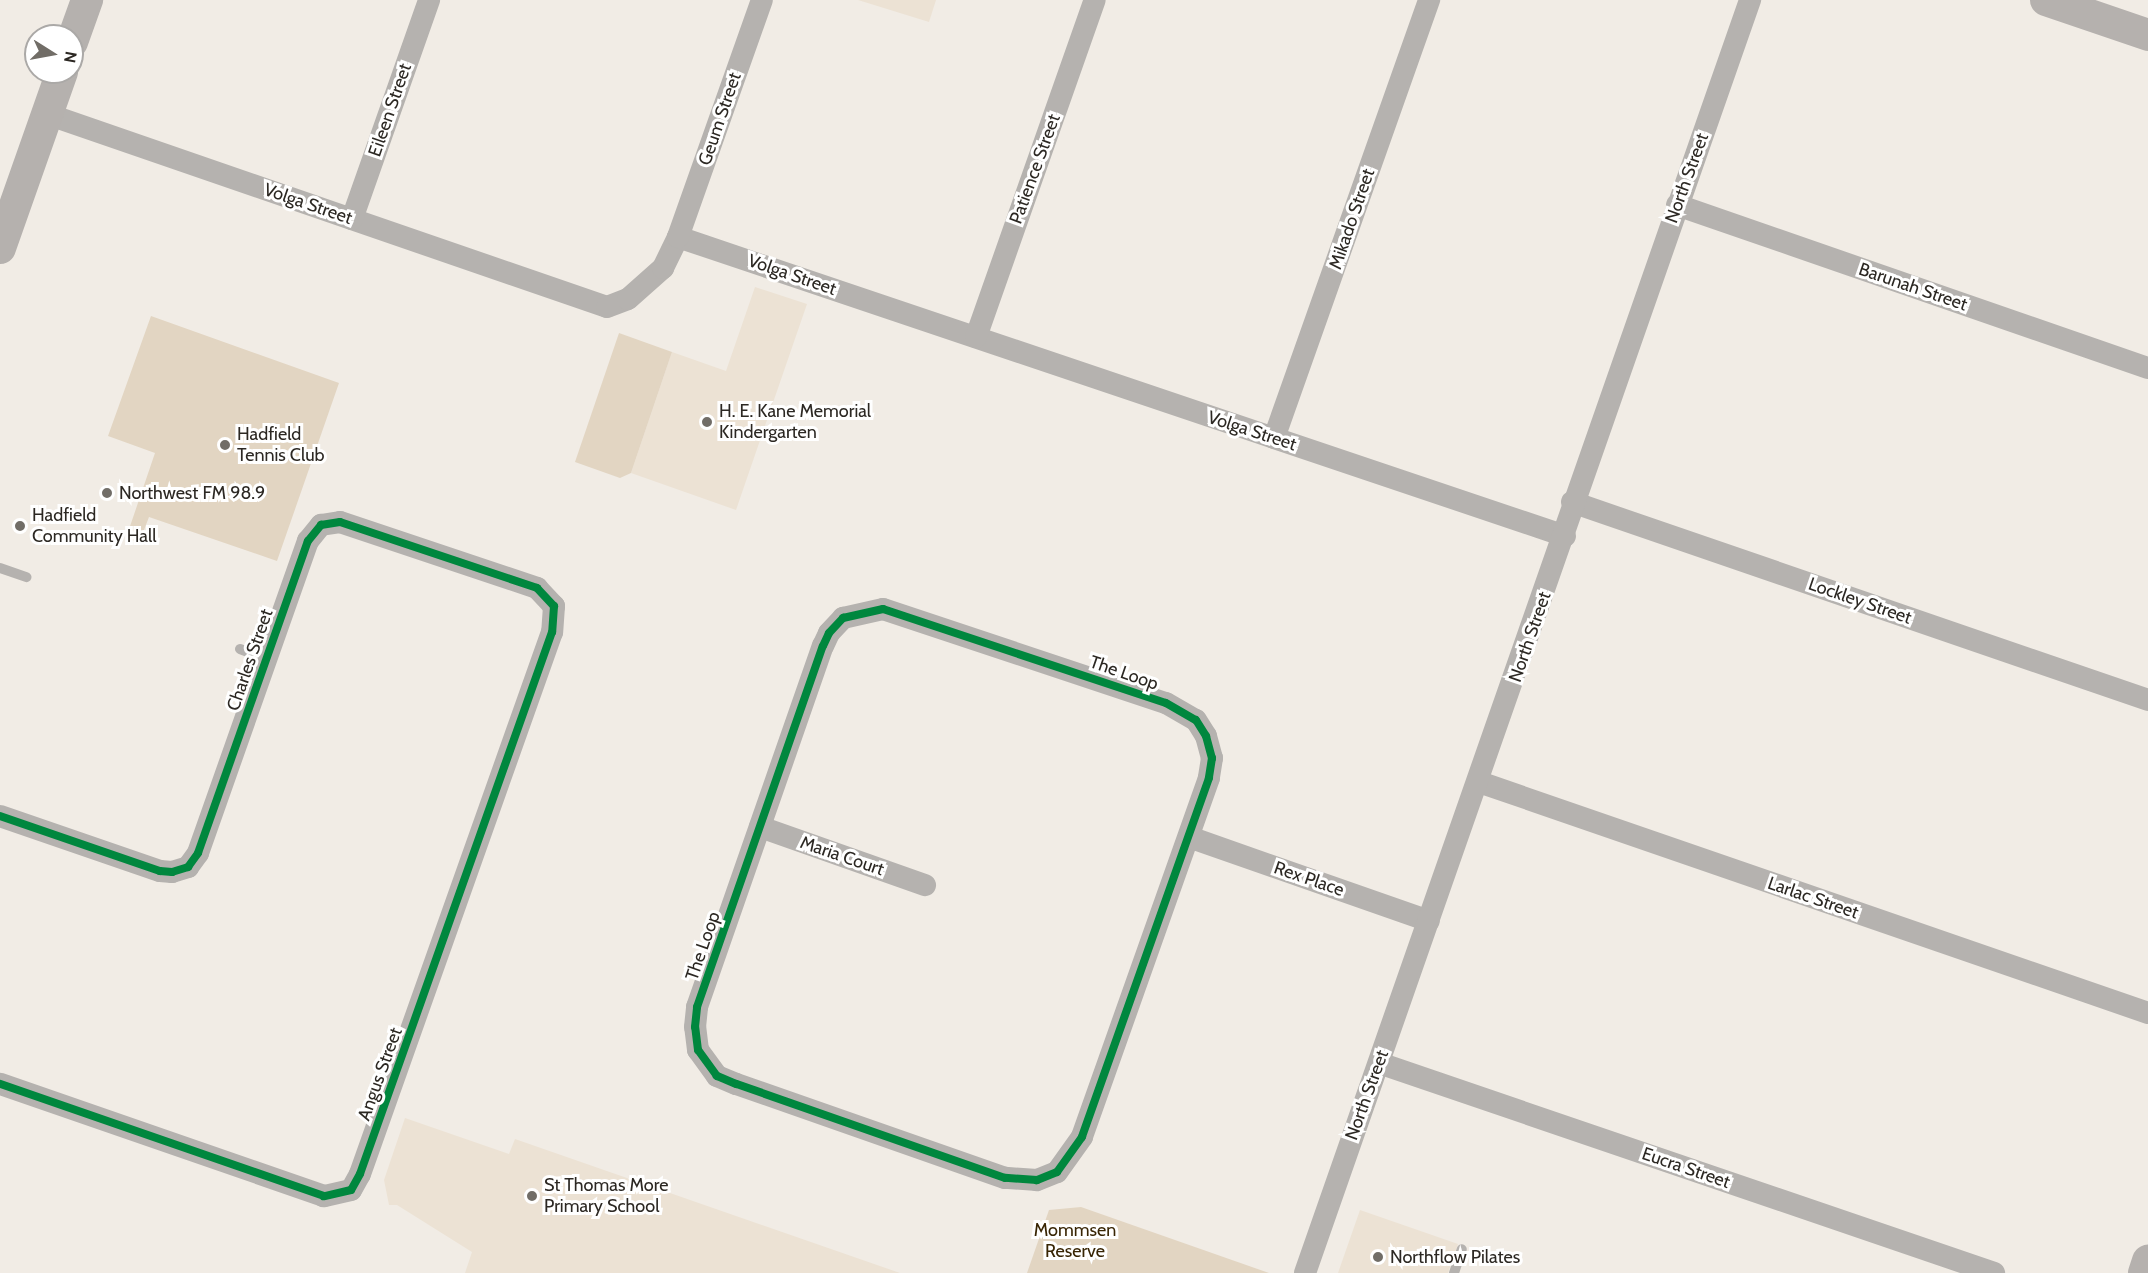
<!DOCTYPE html>
<style>
body{margin:0}
#map{position:relative;width:2148px;height:1273px;overflow:hidden;background:#f1ece5;font-family:Cabin,sans-serif}
div>[style]{position:absolute}
.built>*{inset:0;background:#ece2d4}
.green>*{inset:0;background:#e2d5c2}
.lane>*{height:10px;margin:-5px;padding:0 5px;transform-origin:5px;border-radius:5px;background:#b5b2af}
.street>*{height:22px;margin:-11px;padding:0 11px;transform-origin:11px;border-radius:11px;background:#b5b2af}
.secondary>*{height:32px;margin:-16px;padding:0 16px;transform-origin:16px;border-radius:16px;background:#b5b1ae}
.cycleway>*{height:8px;margin:-4px;padding:0 4px;transform-origin:4px;border-radius:4px;background:#00873e}
.dots>*{width:16px;height:16px;translate:-50% -50%;box-sizing:border-box;border:3px solid #fff;border-radius:50%}
span{translate:-50% -50%;white-space:nowrap;text-align:center;line-height:1.15;-webkit-text-stroke:6px #fff;paint-order:stroke}
.street-label{font-size:18px;color:#2c2823}
.poi-label{font-size:18px;color:#2c2823}
.left{translate:0 -50%;text-align:left}
.park-label{font-size:18px;color:#382504}
.north{position:absolute;left:24px;top:24px;width:60px;height:60px;box-sizing:border-box;background:#fff;border:2px solid #aba9a7;border-radius:50%;rotate:101deg;font-size:16px;font-weight:700;line-height:24px;text-align:center;color:#2c2823}
.north::after{content:'';display:block;margin:auto;width:21px;height:27px;background:#716d67;clip-path:polygon(50% 0,100% 100%,50% 72%,0 100%)}
</style>
<div id="map">
<div class="built">
<div style="clip-path:polygon(858px 0,936px 0,929px 22px)"></div>
<div style="clip-path:polygon(755px 287px,807px 304px,736px 510px,631px 473px,672px 352px,726px 371px)"></div>
<div style="clip-path:polygon(405px 1118px,509px 1154px,515px 1139px,900px 1273px,465px 1273px,472px 1252px,397px 1205px,389px 1205px,384px 1180px)"></div>
<div style="clip-path:polygon(1360px 1210px,1458px 1244px,1448px 1273px,1338px 1273px)"></div>
</div>
<div class="green">
<div style="clip-path:polygon(151px 316px,339px 383px,277px 561px,149px 517px,139px 543px,126px 538px,155px 453px,108px 436px)"></div>
<div style="clip-path:polygon(619px 333px,672px 352px,631px 473px,620px 478px,575px 462px)"></div>
<div style="clip-path:polygon(1081px 1207px,1269px 1273px,1027px 1273px,1049px 1210px)"></div>
</div>
<div class="lane">
<div style="left:0;top:568px;width:28px;rotate:19deg"></div>
<div style="left:240px;top:649px;width:28px;rotate:21deg"></div>
<div style="left:1454px;top:1273px;width:25px;rotate:-72deg"></div>
</div>
<div class="street">
<div style="left:47px;top:114px;width:592px;rotate:19.02deg"></div>
<div style="left:607px;top:307px;width:22px;rotate:-21deg"></div>
<div style="left:628px;top:299px;width:47px;rotate:-41.5deg"></div>
<div style="left:663px;top:268px;width:34px;rotate:-64deg"></div>
<div style="left:678px;top:237px;width:936px;rotate:18.63deg"></div>
<div style="left:1677px;top:205px;width:498px;rotate:19.1deg"></div>
<div style="left:352px;top:219px;width:232px;rotate:-70.6deg"></div>
<div style="left:678px;top:237px;width:251px;rotate:-70.5deg"></div>
<div style="left:976px;top:337px;width:357px;rotate:-70.6deg"></div>
<div style="left:1274px;top:438px;width:465px;rotate:-70.5deg"></div>
<div style="left:1572px;top:502px;width:609px;rotate:18.97deg"></div>
<div style="left:883px;top:609px;width:298px;rotate:18.4deg"></div>
<div style="left:1166px;top:703px;width:34px;rotate:30deg"></div>
<div style="left:1196px;top:720px;width:19px;rotate:58deg"></div>
<div style="left:1206px;top:736px;width:23px;rotate:75deg"></div>
<div style="left:1212px;top:758px;width:20px;rotate:99deg"></div>
<div style="left:1209px;top:778px;width:381px;rotate:109.5deg"></div>
<div style="left:1082px;top:1137px;width:43px;rotate:125.5deg"></div>
<div style="left:1057px;top:1172px;width:22px;rotate:158deg"></div>
<div style="left:1037px;top:1180px;width:32px;rotate:-176deg"></div>
<div style="left:1005px;top:1178px;width:285px;rotate:-160.7deg"></div>
<div style="left:736px;top:1084px;width:21px;rotate:-157deg"></div>
<div style="left:717px;top:1076px;width:32px;rotate:-126deg"></div>
<div style="left:698px;top:1050px;width:23px;rotate:-97deg"></div>
<div style="left:695px;top:1027px;width:20px;rotate:-84deg"></div>
<div style="left:697px;top:1007px;width:382px;rotate:-70.8deg"></div>
<div style="left:823px;top:646px;width:14px;rotate:-65deg"></div>
<div style="left:829px;top:633px;width:21px;rotate:-47deg"></div>
<div style="left:843px;top:618px;width:41px;rotate:-12.7deg"></div>
<div style="left:1479px;top:782px;width:708px;rotate:19.05deg"></div>
<div style="left:0;top:816px;width:169px;rotate:19deg"></div>
<div style="left:160px;top:871px;width:12px;rotate:5deg"></div>
<div style="left:172px;top:872px;width:17px;rotate:-17deg"></div>
<div style="left:188px;top:867px;width:17px;rotate:-54deg"></div>
<div style="left:198px;top:853px;width:331px;rotate:-70.6deg"></div>
<div style="left:308px;top:541px;width:21px;rotate:-51deg"></div>
<div style="left:321px;top:525px;width:19px;rotate:-9deg"></div>
<div style="left:340px;top:522px;width:208px;rotate:18.5deg"></div>
<div style="left:537px;top:588px;width:25px;rotate:47deg"></div>
<div style="left:554px;top:606px;width:26px;rotate:94deg"></div>
<div style="left:552px;top:632px;width:575px;rotate:109.51deg"></div>
<div style="left:360px;top:1174px;width:18px;rotate:119deg"></div>
<div style="left:351px;top:1190px;width:28px;rotate:167deg"></div>
<div style="left:324px;top:1196px;width:343px;rotate:-160.9deg"></div>
<div style="left:760px;top:827px;width:175px;rotate:19.4deg"></div>
<div style="left:1189px;top:837px;width:254px;rotate:19.3deg"></div>
<div style="left:1379px;top:1063px;width:650px;rotate:18.85deg"></div>
<div style="left:1305px;top:1273px;width:1349px;rotate:-70.73deg"></div>
</div>
<div class="secondary">
<div style="left:2046px;top:0;width:108px;rotate:18.9deg"></div>
<div style="left:72px;top:42px;width:45px;rotate:-70.3deg"></div>
<div style="left:0;top:248px;width:187px;rotate:-70.6deg"></div>
<div style="left:2144px;top:1273px;width:13px;rotate:-72deg"></div>
</div>
<div class="cycleway">
<div style="left:883px;top:609px;width:298px;rotate:18.4deg"></div>
<div style="left:1166px;top:703px;width:34px;rotate:30deg"></div>
<div style="left:1196px;top:720px;width:19px;rotate:58deg"></div>
<div style="left:1206px;top:736px;width:23px;rotate:75deg"></div>
<div style="left:1212px;top:758px;width:20px;rotate:99deg"></div>
<div style="left:1209px;top:778px;width:381px;rotate:109.5deg"></div>
<div style="left:1082px;top:1137px;width:43px;rotate:125.5deg"></div>
<div style="left:1057px;top:1172px;width:22px;rotate:158deg"></div>
<div style="left:1037px;top:1180px;width:32px;rotate:-176deg"></div>
<div style="left:1005px;top:1178px;width:285px;rotate:-160.7deg"></div>
<div style="left:736px;top:1084px;width:21px;rotate:-157deg"></div>
<div style="left:717px;top:1076px;width:32px;rotate:-126deg"></div>
<div style="left:698px;top:1050px;width:23px;rotate:-97deg"></div>
<div style="left:695px;top:1027px;width:20px;rotate:-84deg"></div>
<div style="left:697px;top:1007px;width:382px;rotate:-70.8deg"></div>
<div style="left:823px;top:646px;width:14px;rotate:-65deg"></div>
<div style="left:829px;top:633px;width:21px;rotate:-47deg"></div>
<div style="left:843px;top:618px;width:41px;rotate:-12.7deg"></div>
<div style="left:0;top:816px;width:169px;rotate:19deg"></div>
<div style="left:160px;top:871px;width:12px;rotate:5deg"></div>
<div style="left:172px;top:872px;width:17px;rotate:-17deg"></div>
<div style="left:188px;top:867px;width:17px;rotate:-54deg"></div>
<div style="left:198px;top:853px;width:331px;rotate:-70.6deg"></div>
<div style="left:308px;top:541px;width:21px;rotate:-51deg"></div>
<div style="left:321px;top:525px;width:19px;rotate:-9deg"></div>
<div style="left:340px;top:522px;width:208px;rotate:18.5deg"></div>
<div style="left:537px;top:588px;width:25px;rotate:47deg"></div>
<div style="left:554px;top:606px;width:26px;rotate:94deg"></div>
<div style="left:552px;top:632px;width:575px;rotate:109.51deg"></div>
<div style="left:360px;top:1174px;width:18px;rotate:119deg"></div>
<div style="left:351px;top:1190px;width:28px;rotate:167deg"></div>
<div style="left:324px;top:1196px;width:343px;rotate:-160.9deg"></div>
</div>
<div class="dots">
<div style="left:707px;top:422px;background:#716d67"></div>
<div style="left:225px;top:445px;background:#716d67"></div>
<div style="left:107px;top:493px;background:#716d67"></div>
<div style="left:20px;top:526px;background:#716d67"></div>
<div style="left:532px;top:1196px;background:#716d67"></div>
<div style="left:1378px;top:1257px;background:#716d67"></div>
</div>
<div class="street-label">
<span style="left:390px;top:110px;rotate:-71deg">Eileen Street</span>
<span style="left:720px;top:119px;rotate:-71deg">Geum Street</span>
<span style="left:1035px;top:169px;rotate:-70deg">Patience Street</span>
<span style="left:1687px;top:178px;rotate:-70deg">North Street</span>
<span style="left:308px;top:204px;rotate:19deg">Volga Street</span>
<span style="left:1352px;top:219px;rotate:-71deg">Mikado Street</span>
<span style="left:792px;top:275px;rotate:19deg">Volga Street</span>
<span style="left:1913px;top:287px;rotate:19deg">Barunah Street</span>
<span style="left:1252px;top:431px;rotate:18deg">Volga Street</span>
<span style="left:1860px;top:601px;rotate:19deg">Lockley Street</span>
<span style="left:1530px;top:637px;rotate:-71deg">North Street</span>
<span style="left:250px;top:660px;rotate:-71deg">Charles Street</span>
<span style="left:1124px;top:673px;rotate:19deg">The Loop</span>
<span style="left:842px;top:856px;rotate:19deg">Maria Court</span>
<span style="left:1309px;top:879px;rotate:19deg">Rex Place</span>
<span style="left:1813px;top:898px;rotate:19deg">Larlac Street</span>
<span style="left:703px;top:946px;rotate:-71deg">The Loop</span>
<span style="left:380px;top:1074px;rotate:-70deg">Angus Street</span>
<span style="left:1367px;top:1095px;rotate:-70deg">North Street</span>
<span style="left:1686px;top:1168px;rotate:19deg">Eucra Street</span>
</div>
<div class="poi-label">
<span class="left" style="left:719px;top:422px">H. E. Kane Memorial<br>Kindergarten</span>
<span class="left" style="left:237px;top:445px">Hadfield<br>Tennis Club</span>
<span class="left" style="left:119px;top:493px">Northwest FM 98.9</span>
<span class="left" style="left:32px;top:526px">Hadfield<br>Community Hall</span>
<span class="left" style="left:544px;top:1196px">St Thomas More<br>Primary School</span>
<span class="left" style="left:1390px;top:1257px">Northflow Pilates</span>
</div>
<div class="park-label">
<span style="left:1075px;top:1241px">Mommsen<br>Reserve</span>
</div>
<div class="north">N</div>
</div>
